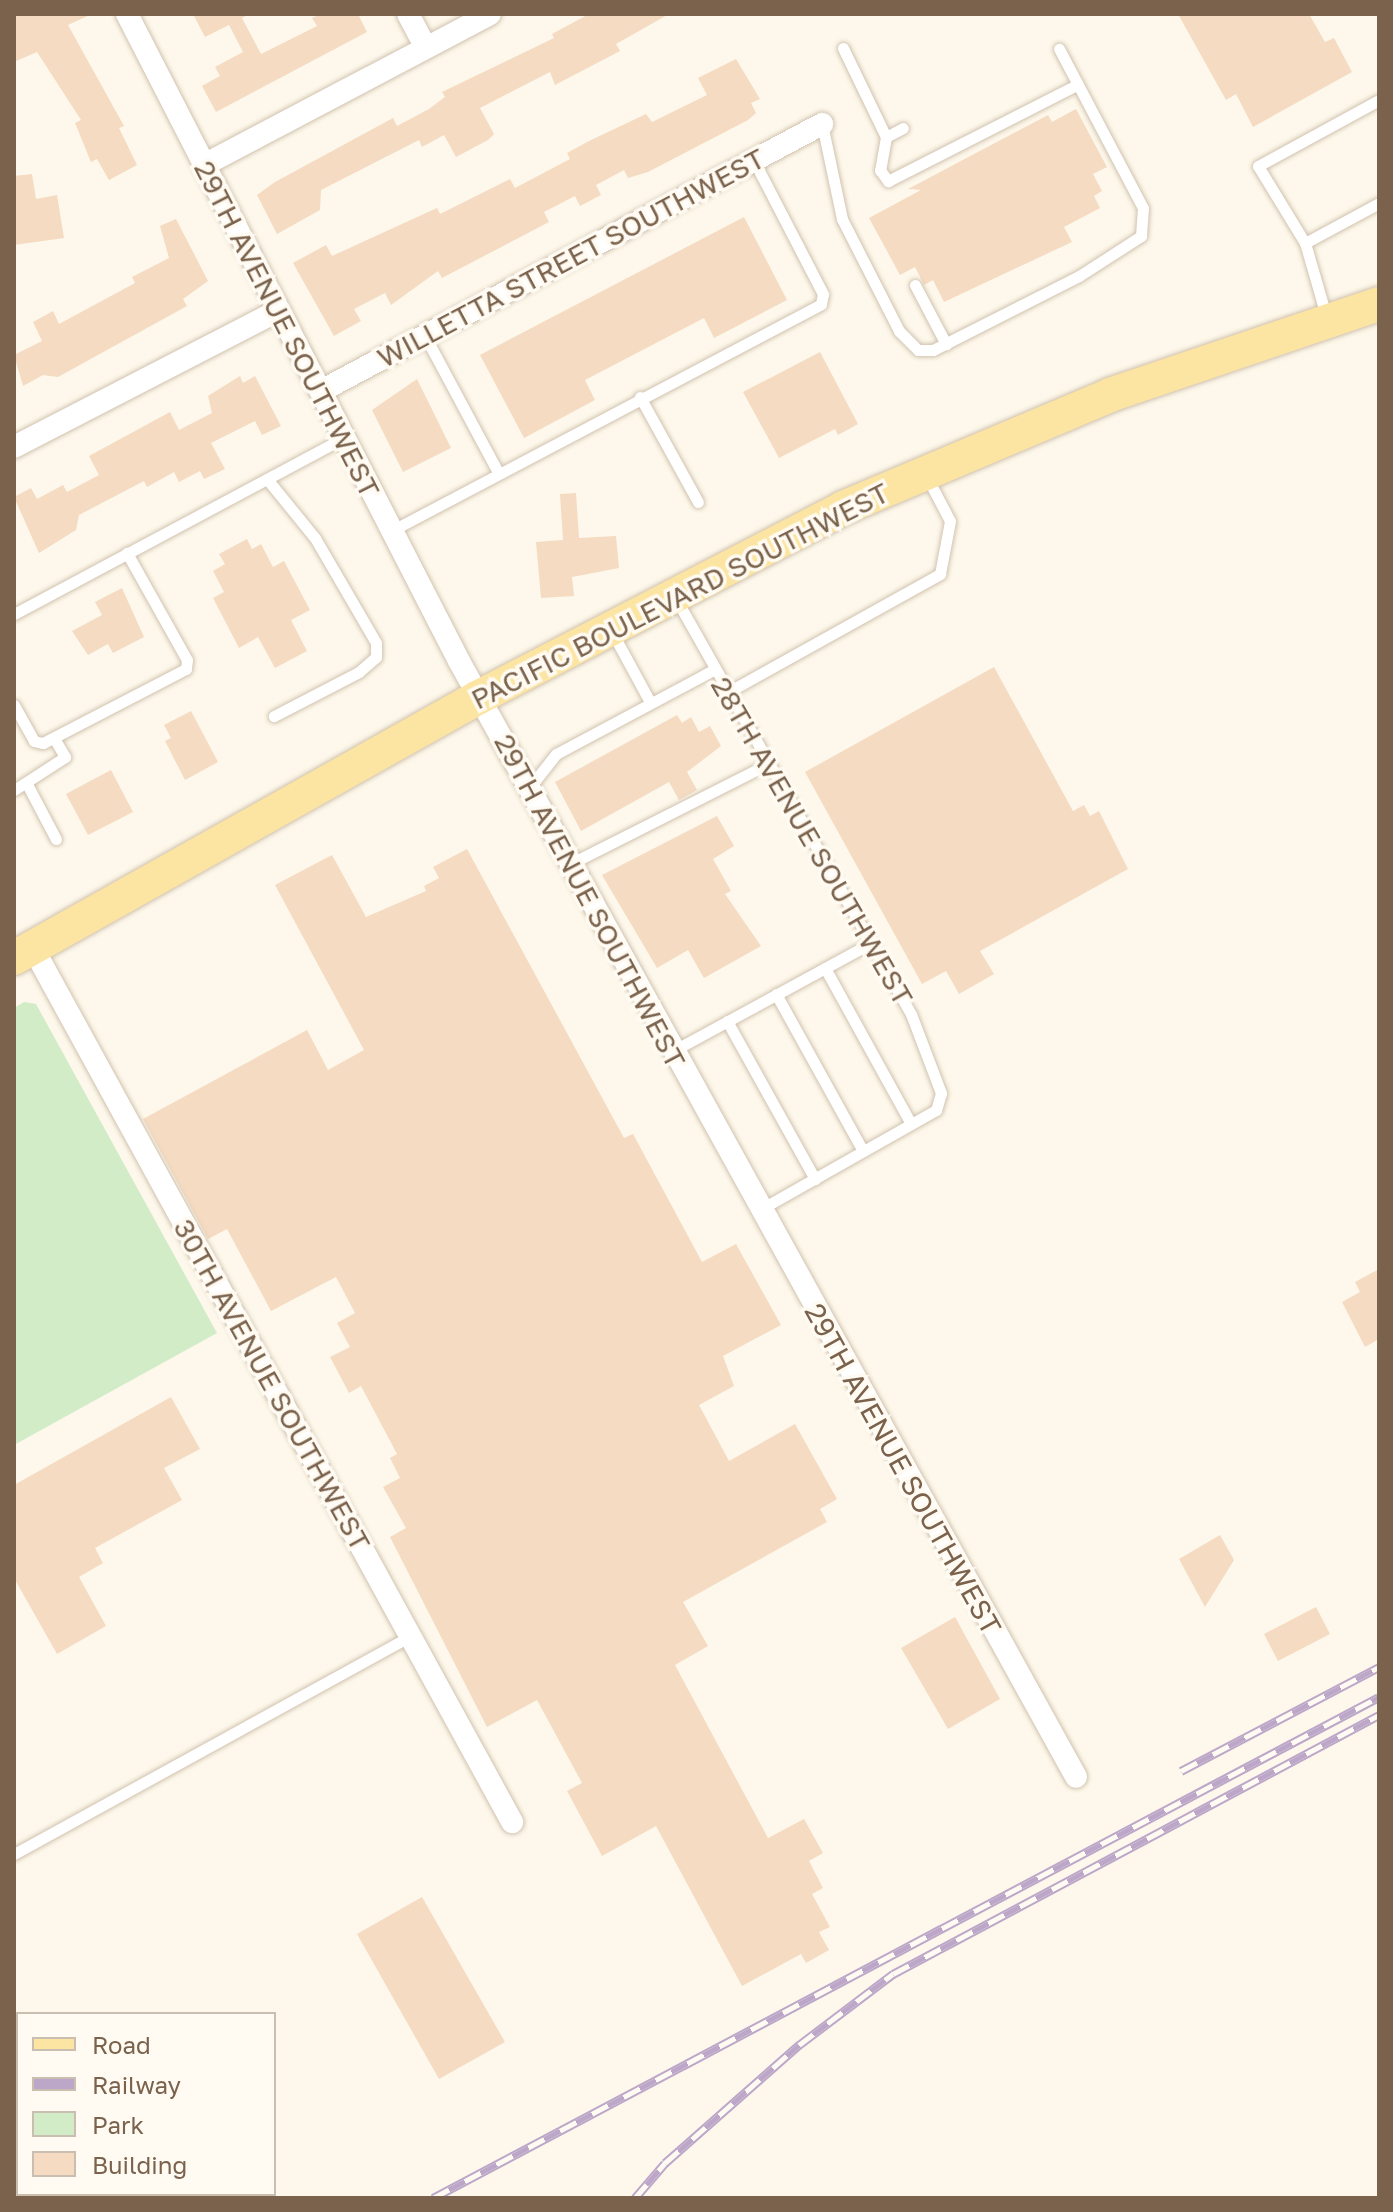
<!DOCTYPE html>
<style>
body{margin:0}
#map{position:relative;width:1393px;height:2212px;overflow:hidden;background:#fdf8eb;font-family:"Golos Text",sans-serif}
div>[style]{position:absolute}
.green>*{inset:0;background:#d3ecc8}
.building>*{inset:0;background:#f4dbc2}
.roads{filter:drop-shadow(0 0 2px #d1c2af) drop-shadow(0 0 2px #d1c2af)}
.lane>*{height:11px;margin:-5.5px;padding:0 5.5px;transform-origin:5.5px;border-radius:5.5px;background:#fff}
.street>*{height:22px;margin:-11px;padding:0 11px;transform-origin:11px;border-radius:11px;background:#fff}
.primary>*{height:34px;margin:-17px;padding:0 17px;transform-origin:17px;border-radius:17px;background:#fce5a3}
.rail>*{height:9px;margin-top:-4.5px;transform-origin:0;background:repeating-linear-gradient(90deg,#fffbf3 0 18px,#bda7c9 0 36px);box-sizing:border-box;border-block:2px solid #bda7c9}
span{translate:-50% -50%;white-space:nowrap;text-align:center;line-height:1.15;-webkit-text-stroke:7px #fffbf3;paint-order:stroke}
.street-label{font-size:28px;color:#7a624c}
.frame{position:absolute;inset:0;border:16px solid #7a624c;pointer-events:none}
.legend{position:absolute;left:16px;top:2012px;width:260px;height:184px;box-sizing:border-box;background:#fffbf3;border:2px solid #cabeb0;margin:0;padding:10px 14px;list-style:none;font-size:24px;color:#7a624c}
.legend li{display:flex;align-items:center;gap:16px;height:40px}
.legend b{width:40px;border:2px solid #cabeb0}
</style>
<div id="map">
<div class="green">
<div style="clip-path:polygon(24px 1002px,36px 1004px,217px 1333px,14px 1445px,14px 1008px)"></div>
</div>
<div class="building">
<div style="clip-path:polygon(14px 14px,92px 14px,68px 25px,124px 126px,119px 128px,137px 165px,109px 180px,97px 159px,91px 162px,75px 123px,81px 120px,37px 52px,14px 62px)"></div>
<div style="clip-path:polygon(193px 14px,249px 14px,242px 18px,261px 54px,317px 26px,312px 18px,321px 14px,358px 14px,367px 32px,216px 112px,202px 86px,220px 76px,215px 67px,243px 52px,229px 25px,205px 37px)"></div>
<div style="clip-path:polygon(589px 14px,669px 14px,616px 44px,620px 51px,555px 85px,550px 72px,480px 108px,494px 134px,488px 140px,456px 157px,444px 135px,422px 147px,419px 140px,321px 190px,320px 210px,277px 234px,257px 195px,275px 182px,393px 118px,397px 126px,429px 109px,445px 97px,442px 92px,554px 38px,552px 34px)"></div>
<div style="clip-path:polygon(1178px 14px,1309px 14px,1325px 42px,1334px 38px,1352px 72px,1253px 127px,1236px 94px,1226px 100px)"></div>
<div style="clip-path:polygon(736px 59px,760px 99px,751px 103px,756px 113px,748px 120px,648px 172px,628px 178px,624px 170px,596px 185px,601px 195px,580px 206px,575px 196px,544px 212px,549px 222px,442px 278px,438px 271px,391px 305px,385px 293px,354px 309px,361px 321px,334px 336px,293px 263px,326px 245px,332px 256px,437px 208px,440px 214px,510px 179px,515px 188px,570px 159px,567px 153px,589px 141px,646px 114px,652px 122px,707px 95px,698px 78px)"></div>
<div style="clip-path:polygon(1076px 109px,1107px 167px,1093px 174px,1102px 191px,1094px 196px,1100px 208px,1064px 227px,1072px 242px,944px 302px,933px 280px,924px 285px,915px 267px,900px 275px,869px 218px,921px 190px,908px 189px,1048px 115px,1052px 122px)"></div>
<div style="clip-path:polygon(32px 174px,36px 199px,57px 195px,64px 238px,14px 245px,14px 176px)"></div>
<div style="clip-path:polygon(744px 217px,787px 300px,714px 338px,704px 318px,585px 380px,595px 400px,524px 438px,480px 355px)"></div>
<div style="clip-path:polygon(176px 219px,208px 281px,183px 299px,187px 306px,58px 377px,43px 375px,23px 386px,14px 355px,42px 341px,33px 322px,53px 311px,59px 324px,135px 283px,132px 277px,169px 258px,160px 226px)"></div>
<div style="clip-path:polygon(820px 352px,858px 424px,838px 435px,835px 429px,779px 458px,743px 392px)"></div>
<div style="clip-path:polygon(240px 376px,243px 383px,255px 376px,281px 426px,262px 435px,255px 421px,211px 443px,225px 469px,204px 479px,200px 471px,179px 482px,174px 472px,147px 487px,144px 481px,79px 515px,76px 530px,39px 553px,14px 497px,31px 488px,37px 499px,63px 485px,67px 492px,99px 475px,89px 456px,170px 412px,179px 430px,212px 413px,208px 396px)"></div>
<div style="clip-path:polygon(417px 379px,451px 448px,403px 472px,372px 410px)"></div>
<div style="clip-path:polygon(576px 493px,579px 538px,616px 536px,619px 568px,572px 577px,574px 596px,541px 598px,536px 542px,563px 540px,560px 494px)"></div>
<div style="clip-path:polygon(247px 539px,252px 549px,261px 544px,273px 567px,284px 561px,310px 610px,291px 620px,307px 651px,275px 668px,258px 637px,239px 648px,213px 598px,224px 592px,213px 571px,225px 564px,219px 554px)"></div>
<div style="clip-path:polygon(122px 588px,144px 637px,113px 653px,108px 644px,88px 655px,72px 631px,102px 615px,95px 602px)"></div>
<div style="clip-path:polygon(994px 667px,1073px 811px,1084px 805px,1090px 816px,1099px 811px,1128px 869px,980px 951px,994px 974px,959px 994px,946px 971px,922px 984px,805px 772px)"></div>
<div style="clip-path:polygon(191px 711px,218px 762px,185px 780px,165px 741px,171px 738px,164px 725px)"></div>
<div style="clip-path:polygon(677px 715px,682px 723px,691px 717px,699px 732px,710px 726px,721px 746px,687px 772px,697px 790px,679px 800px,669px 782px,581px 831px,555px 782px)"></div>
<div style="clip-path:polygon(111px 770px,133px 812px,88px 835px,66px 794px)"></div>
<div style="clip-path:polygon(717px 816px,734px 846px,713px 859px,731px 891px,725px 894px,761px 946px,704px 978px,688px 950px,657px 968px,602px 875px)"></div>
<div style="clip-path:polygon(467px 849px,624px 1138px,633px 1134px,702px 1262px,736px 1244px,781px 1325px,723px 1356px,734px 1386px,699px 1405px,729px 1461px,795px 1424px,837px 1499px,820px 1509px,827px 1522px,683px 1602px,708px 1646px,675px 1665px,768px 1838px,804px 1819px,823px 1853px,809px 1861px,823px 1888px,812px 1894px,830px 1927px,819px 1932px,829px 1950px,806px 1963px,801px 1954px,742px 1986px,656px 1826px,602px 1856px,567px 1791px,582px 1783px,537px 1700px,487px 1727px,390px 1537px,406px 1528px,383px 1487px,400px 1478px,390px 1458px,397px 1454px,361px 1386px,349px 1393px,330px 1357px,350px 1347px,337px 1323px,355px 1313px,336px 1277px,271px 1311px,227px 1229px,208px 1239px,143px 1119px,307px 1030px,328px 1070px,364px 1050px,275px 885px,332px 855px,366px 917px,426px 891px,424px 886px,439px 878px,433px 867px)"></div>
<div style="clip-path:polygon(1379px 1269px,1379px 1339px,1365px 1347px,1342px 1302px,1360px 1292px,1355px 1282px)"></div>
<div style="clip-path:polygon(171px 1397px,200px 1449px,164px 1468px,182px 1500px,95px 1548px,103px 1563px,79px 1577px,106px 1626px,57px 1654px,14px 1578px,14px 1485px)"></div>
<div style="clip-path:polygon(1220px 1535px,1234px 1560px,1205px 1607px,1179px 1559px)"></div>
<div style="clip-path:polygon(1316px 1607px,1330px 1634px,1278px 1661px,1264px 1634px)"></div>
<div style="clip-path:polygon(955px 1617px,1000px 1699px,948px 1729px,901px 1648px)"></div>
<div style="clip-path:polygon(422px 1897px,505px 2042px,439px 2079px,357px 1934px)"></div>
</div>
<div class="roads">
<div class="lane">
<div style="left:843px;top:48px;width:99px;rotate:64.2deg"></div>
<div style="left:886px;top:137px;width:19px;rotate:-28deg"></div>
<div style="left:822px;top:124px;width:97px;rotate:78.1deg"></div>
<div style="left:842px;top:219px;width:126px;rotate:63deg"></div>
<div style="left:899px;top:331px;width:27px;rotate:45deg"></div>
<div style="left:918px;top:350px;width:15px"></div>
<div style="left:933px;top:350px;width:164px;rotate:-26.9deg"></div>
<div style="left:1079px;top:276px;width:74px;rotate:-32.8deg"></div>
<div style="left:1141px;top:236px;width:28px;rotate:-86deg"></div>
<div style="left:1143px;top:208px;width:180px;rotate:-117.8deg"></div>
<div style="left:886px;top:137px;width:34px;rotate:100deg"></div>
<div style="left:880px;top:170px;width:14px;rotate:54deg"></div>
<div style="left:888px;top:181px;width:213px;rotate:-27deg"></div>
<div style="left:1305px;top:243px;width:90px;rotate:-121.4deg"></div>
<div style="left:1258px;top:166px;width:138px;rotate:-28.6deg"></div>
<div style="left:915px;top:285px;width:67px;rotate:62.3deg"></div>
<div style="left:1327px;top:319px;width:79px;rotate:-106.1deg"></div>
<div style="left:1305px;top:243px;width:84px;rotate:-28.4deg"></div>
<div style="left:425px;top:336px;width:154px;rotate:61.8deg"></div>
<div style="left:640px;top:397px;width:120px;rotate:61.1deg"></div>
<div style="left:267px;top:479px;width:76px;rotate:50.9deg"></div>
<div style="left:315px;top:538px;width:121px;rotate:59.8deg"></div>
<div style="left:376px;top:643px;width:14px;rotate:90deg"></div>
<div style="left:376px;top:657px;width:23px;rotate:139deg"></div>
<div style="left:359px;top:672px;width:96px;rotate:152.6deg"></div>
<div style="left:391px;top:531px;width:486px;rotate:-27.8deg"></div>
<div style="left:821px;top:304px;width:10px;rotate:-79deg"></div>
<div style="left:823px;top:294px;width:150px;rotate:-117.4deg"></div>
<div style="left:675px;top:597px;width:479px;rotate:60.5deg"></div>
<div style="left:911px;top:1014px;width:85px;rotate:69.2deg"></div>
<div style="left:941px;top:1093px;width:18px;rotate:106deg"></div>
<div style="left:936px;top:1110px;width:201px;rotate:150.5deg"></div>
<div style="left:14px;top:614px;width:373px;rotate:-28.1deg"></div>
<div style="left:612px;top:632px;width:80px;rotate:61.5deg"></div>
<div style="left:728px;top:692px;width:243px;rotate:-29.1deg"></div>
<div style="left:940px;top:574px;width:54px;rotate:-79.3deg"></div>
<div style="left:950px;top:521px;width:50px;rotate:-117.6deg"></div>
<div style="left:14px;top:705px;width:41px;rotate:60.9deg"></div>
<div style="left:34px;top:741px;width:9px;rotate:13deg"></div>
<div style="left:43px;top:743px;width:161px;rotate:-27.4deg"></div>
<div style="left:186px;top:669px;width:9px;rotate:-84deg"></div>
<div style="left:187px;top:660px;width:123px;rotate:-119.3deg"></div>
<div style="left:28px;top:786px;width:60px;rotate:62.2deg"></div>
<div style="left:530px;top:787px;width:42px;rotate:-51.8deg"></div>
<div style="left:556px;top:754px;width:180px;rotate:-28.1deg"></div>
<div style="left:14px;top:790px;width:61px;rotate:-32.9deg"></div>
<div style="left:65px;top:757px;width:22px;rotate:-120deg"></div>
<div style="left:570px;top:864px;width:222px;rotate:-26.8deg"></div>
<div style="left:825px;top:968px;width:178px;rotate:61.1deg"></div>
<div style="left:776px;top:994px;width:179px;rotate:61deg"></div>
<div style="left:727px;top:1021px;width:181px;rotate:60.9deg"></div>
<div style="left:671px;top:1052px;width:228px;rotate:-28.6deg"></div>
<div style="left:14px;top:1854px;width:452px;rotate:-28.8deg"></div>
</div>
<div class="street">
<div style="left:127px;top:14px;width:727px;rotate:62.84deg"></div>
<div style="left:459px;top:661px;width:1275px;rotate:61.06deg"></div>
<div style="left:408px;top:14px;width:38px;rotate:62deg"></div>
<div style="left:204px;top:165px;width:323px;rotate:-27.8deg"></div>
<div style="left:321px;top:391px;width:568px;rotate:-28.05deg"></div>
<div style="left:14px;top:447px;width:298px;rotate:-27.3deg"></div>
<div style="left:33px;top:948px;width:997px;rotate:61.27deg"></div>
</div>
<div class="primary">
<div style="left:14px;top:958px;width:533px;rotate:-29.31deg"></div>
<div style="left:479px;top:697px;width:410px;rotate:-27.4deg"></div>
<div style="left:843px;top:508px;width:290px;rotate:-22.9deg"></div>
<div style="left:1110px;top:395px;width:284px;rotate:-18.7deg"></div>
</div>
</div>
<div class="rail">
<div style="left:1181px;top:1771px;width:224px;rotate:-27.7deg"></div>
<div style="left:433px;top:2198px;width:1070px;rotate:-27.91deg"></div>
<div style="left:635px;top:2198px;width:46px;rotate:-49.4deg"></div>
<div style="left:665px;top:2163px;width:179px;rotate:-41.4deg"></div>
<div style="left:799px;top:2045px;width:118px;rotate:-37.1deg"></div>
<div style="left:893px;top:1974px;width:551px;rotate:-28.05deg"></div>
</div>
<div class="street-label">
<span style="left:571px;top:258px;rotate:-28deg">WILLETTA STREET SOUTHWEST</span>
<span style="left:287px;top:329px;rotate:63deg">29TH AVENUE SOUTHWEST</span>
<span style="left:680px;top:596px;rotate:-27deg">PACIFIC BOULEVARD SOUTHWEST</span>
<span style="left:812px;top:841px;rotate:60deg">28TH AVENUE SOUTHWEST</span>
<span style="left:590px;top:901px;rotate:62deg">29TH AVENUE SOUTHWEST</span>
<span style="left:272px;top:1385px;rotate:61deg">30TH AVENUE SOUTHWEST</span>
<span style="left:903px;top:1469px;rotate:61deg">29TH AVENUE SOUTHWEST</span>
</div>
<div class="frame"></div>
<ul class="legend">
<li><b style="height:10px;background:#fce5a3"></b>Road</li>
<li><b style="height:10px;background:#bda7c9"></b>Railway</li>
<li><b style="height:22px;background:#d3ecc8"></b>Park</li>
<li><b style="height:22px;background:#f4dbc2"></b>Building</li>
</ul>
</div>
